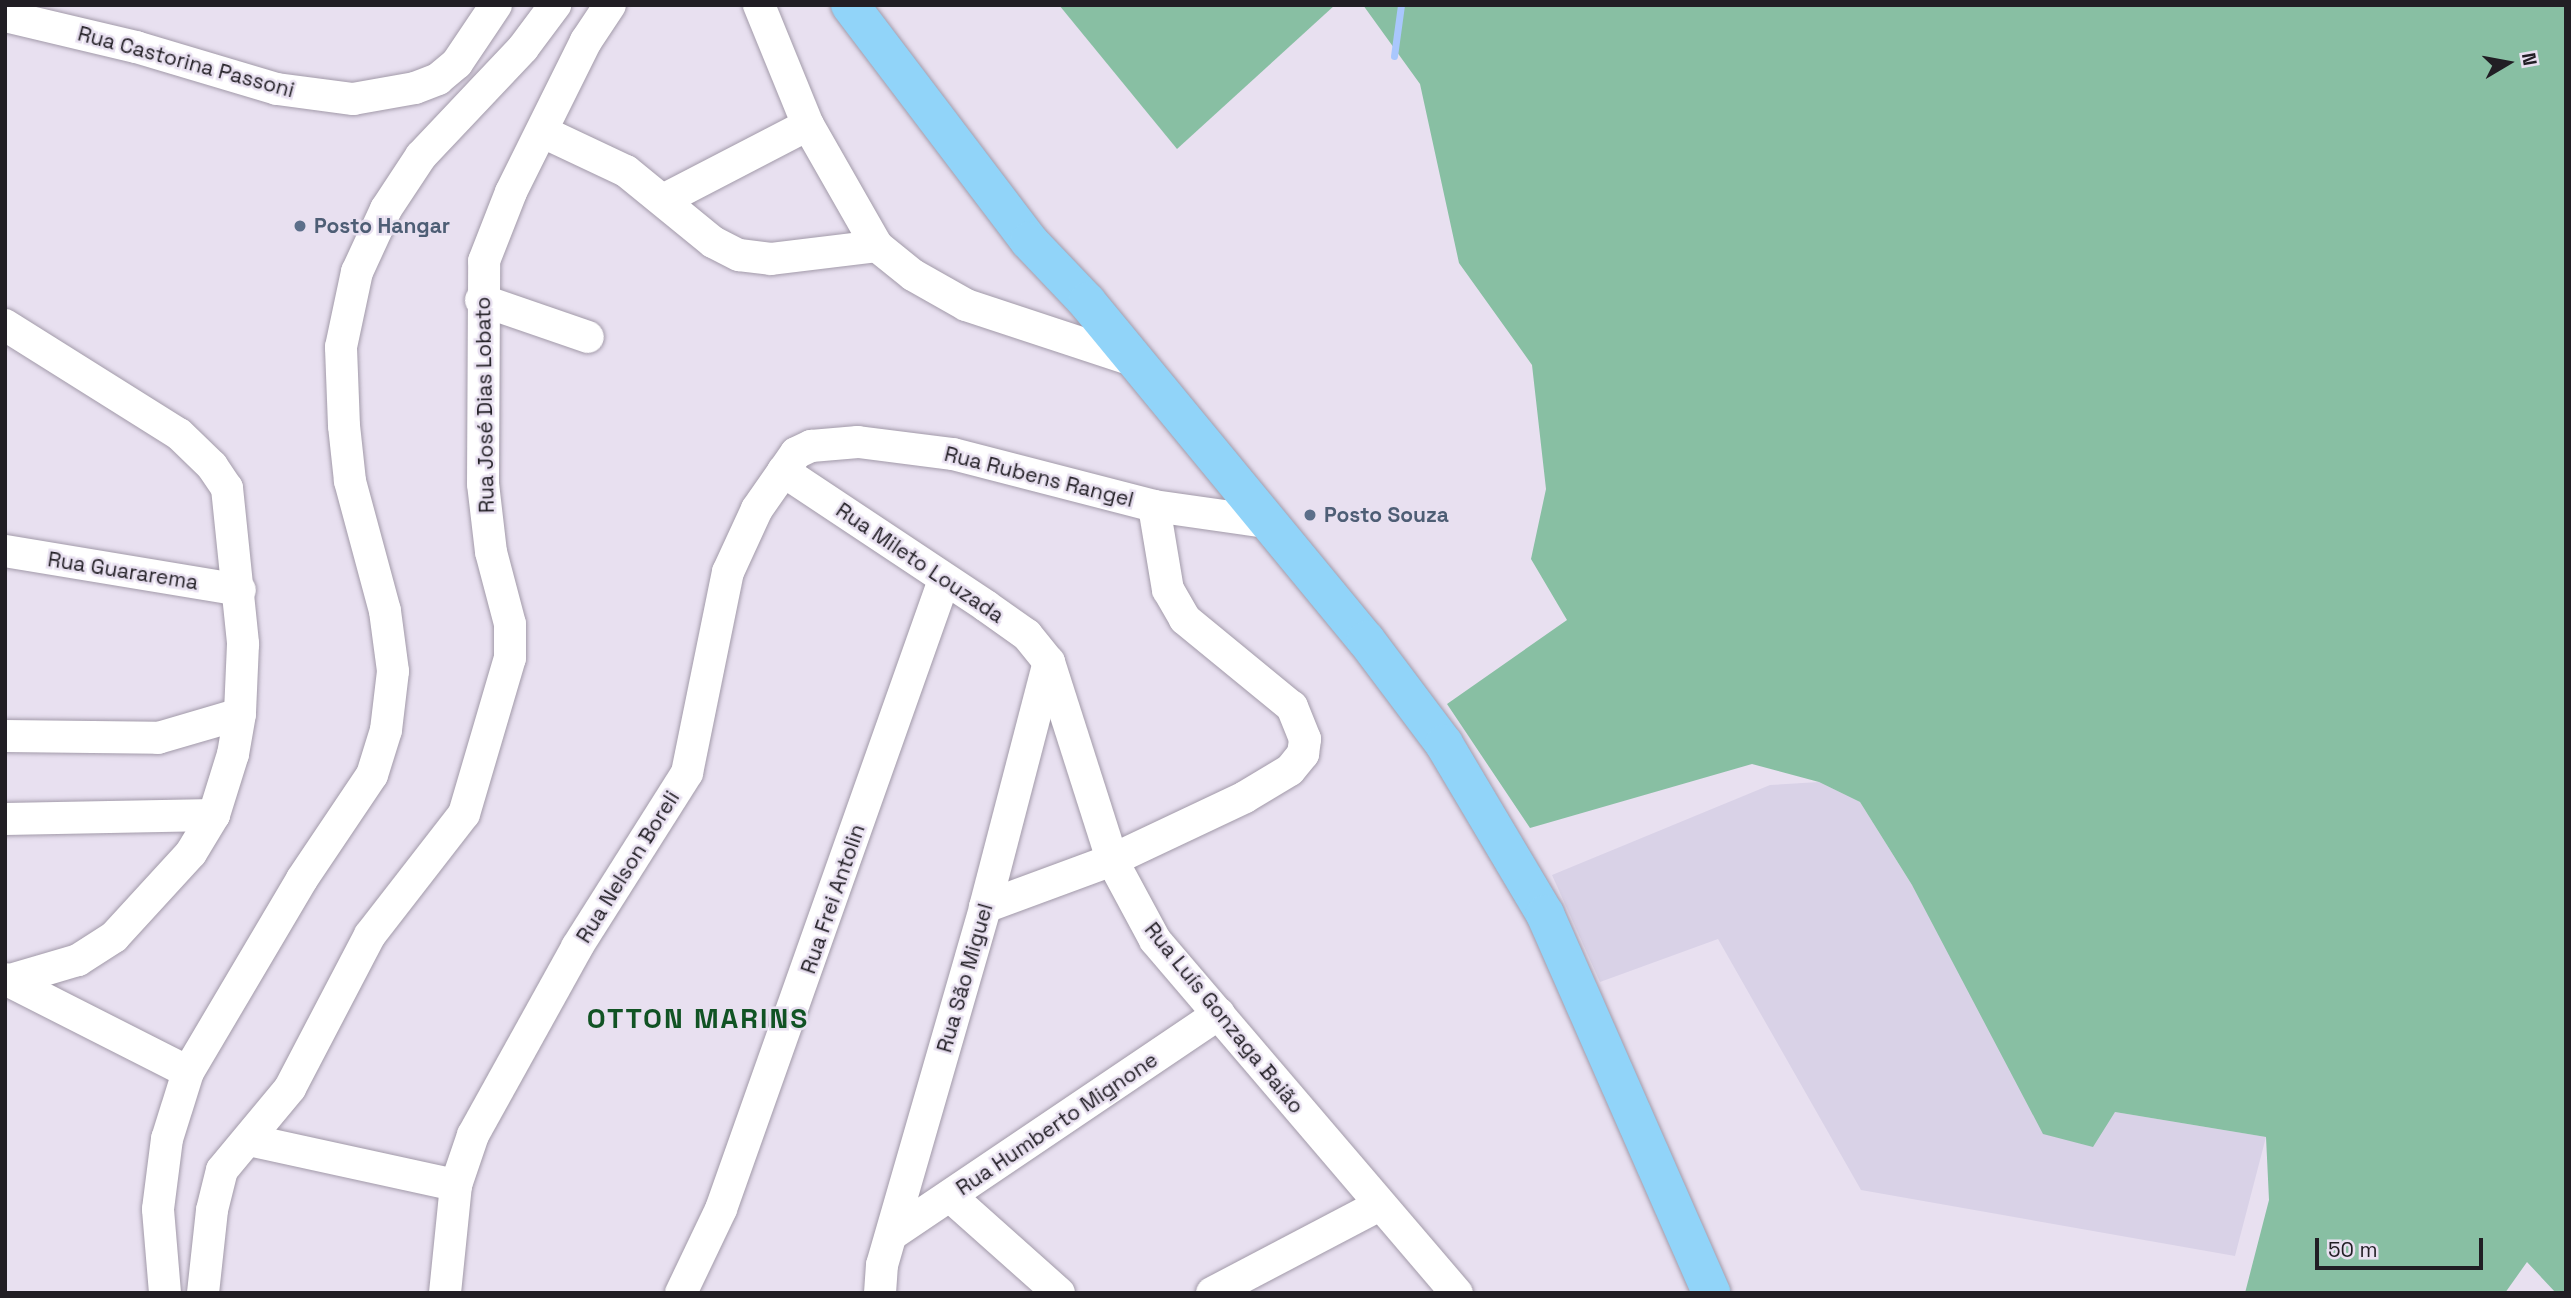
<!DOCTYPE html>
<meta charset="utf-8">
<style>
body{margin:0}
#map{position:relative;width:2571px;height:1298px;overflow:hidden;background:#e8e0f0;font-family:"Space Grotesk",sans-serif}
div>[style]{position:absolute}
.industrial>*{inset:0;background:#d9d2e7}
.green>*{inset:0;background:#88bfa3}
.stream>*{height:7px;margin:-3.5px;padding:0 3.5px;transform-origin:3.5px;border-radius:3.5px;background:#a9c7fd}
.roads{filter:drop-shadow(0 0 2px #a29aa9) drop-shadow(0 0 2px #a29aa9)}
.minor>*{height:32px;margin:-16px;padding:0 16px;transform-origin:16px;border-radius:16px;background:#fff}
.highway>*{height:38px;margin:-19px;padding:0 19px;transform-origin:19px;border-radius:19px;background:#91d4f9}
.dots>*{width:19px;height:19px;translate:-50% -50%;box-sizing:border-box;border:4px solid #e8e0f0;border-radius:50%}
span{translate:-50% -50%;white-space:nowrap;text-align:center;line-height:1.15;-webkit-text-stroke:5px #e8e0f0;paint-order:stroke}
.street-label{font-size:21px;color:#211e24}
.service-label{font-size:21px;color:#4e5e75;font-weight:700}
.left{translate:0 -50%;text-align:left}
.district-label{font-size:28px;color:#115324;font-weight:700;letter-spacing:2px}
.frame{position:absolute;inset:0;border:7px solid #211e24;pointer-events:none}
.north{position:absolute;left:2473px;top:28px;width:70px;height:70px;-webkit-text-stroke:5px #e8e0f0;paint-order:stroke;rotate:80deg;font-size:19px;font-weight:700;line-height:28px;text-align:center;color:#211e24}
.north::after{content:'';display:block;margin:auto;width:24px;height:32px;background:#211e24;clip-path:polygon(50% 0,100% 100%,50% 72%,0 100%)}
.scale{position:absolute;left:2315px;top:1238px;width:168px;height:32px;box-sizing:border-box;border:4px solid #211e24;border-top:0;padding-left:9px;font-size:21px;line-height:24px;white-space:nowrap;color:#211e24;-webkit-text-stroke:5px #e8e0f0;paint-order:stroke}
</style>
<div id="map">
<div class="industrial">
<div style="clip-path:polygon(1819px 782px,1860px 802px,1912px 885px,2115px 1112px,2266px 1137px,2235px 1256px,1861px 1190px,1718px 939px,1600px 982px,1552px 875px,1770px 785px)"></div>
</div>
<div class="green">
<div style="clip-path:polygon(1059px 5px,1335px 5px,1177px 149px)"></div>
<div style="clip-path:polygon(1363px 5px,2566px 5px,2566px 1293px,2556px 1293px,2527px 1262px,2505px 1293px,2245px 1293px,2269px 1200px,2266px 1137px,2115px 1112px,2093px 1147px,2043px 1134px,1912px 885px,1860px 802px,1819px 782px,1752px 764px,1530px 828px,1447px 704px,1567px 620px,1531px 559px,1546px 489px,1532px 365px,1459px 263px,1420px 84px)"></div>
</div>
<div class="stream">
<div style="left:1394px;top:56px;width:51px;rotate:-82.2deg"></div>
</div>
<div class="roads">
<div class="minor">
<div style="left:759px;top:5px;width:130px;rotate:67.8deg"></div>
<div style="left:808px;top:125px;width:139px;rotate:60.3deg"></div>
<div style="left:877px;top:246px;width:46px;rotate:38.9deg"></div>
<div style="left:913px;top:275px;width:61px;rotate:29.5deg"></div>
<div style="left:966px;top:305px;width:178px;rotate:18.3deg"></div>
<div style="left:5px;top:16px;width:135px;rotate:13.3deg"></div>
<div style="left:136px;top:47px;width:147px;rotate:16.6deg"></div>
<div style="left:277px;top:89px;width:77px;rotate:7.5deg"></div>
<div style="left:353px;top:99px;width:63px;rotate:-10.1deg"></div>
<div style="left:415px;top:88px;width:25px;rotate:-21deg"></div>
<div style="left:438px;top:79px;width:25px;rotate:-40deg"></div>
<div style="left:457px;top:63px;width:70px;rotate:-56.1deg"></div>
<div style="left:543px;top:132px;width:92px;rotate:25.2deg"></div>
<div style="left:626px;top:171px;width:112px;rotate:39.2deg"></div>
<div style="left:713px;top:242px;width:29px;rotate:27deg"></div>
<div style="left:739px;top:255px;width:32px;rotate:7deg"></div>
<div style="left:771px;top:259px;width:107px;rotate:-7deg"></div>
<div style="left:665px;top:199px;width:161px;rotate:-27.4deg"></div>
<div style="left:481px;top:300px;width:113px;rotate:19.1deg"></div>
<div style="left:5px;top:325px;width:205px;rotate:32.1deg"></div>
<div style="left:179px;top:434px;width:46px;rotate:44.1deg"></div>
<div style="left:212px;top:466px;width:27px;rotate:56deg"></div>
<div style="left:227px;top:488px;width:157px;rotate:84.1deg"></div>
<div style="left:243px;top:644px;width:70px;rotate:92.5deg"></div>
<div style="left:240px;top:714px;width:41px;rotate:99.9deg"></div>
<div style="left:233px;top:754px;width:64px;rotate:107.3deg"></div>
<div style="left:214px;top:815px;width:44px;rotate:121.2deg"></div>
<div style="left:191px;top:853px;width:114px;rotate:132.5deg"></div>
<div style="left:114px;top:937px;width:43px;rotate:147.4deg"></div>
<div style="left:78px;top:960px;width:71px;rotate:163.6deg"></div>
<div style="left:783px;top:471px;width:244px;rotate:33.6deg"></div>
<div style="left:986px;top:606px;width:50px;rotate:35.3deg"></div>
<div style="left:1027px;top:635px;width:35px;rotate:51deg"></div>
<div style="left:1049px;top:662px;width:208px;rotate:72.3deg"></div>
<div style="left:1112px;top:860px;width:91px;rotate:61.7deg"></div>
<div style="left:1155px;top:940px;width:465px;rotate:49.5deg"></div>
<div style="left:5px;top:551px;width:238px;rotate:9.4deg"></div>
<div style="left:5px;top:736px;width:153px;rotate:0.7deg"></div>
<div style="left:158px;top:738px;width:85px;rotate:-16.3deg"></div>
<div style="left:5px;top:819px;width:209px;rotate:-1.1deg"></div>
<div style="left:985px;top:907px;width:135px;rotate:-20.3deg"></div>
<div style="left:1112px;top:860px;width:147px;rotate:-25.3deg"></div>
<div style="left:1245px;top:797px;width:52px;rotate:-31deg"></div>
<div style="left:1290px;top:770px;width:21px;rotate:-51deg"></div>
<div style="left:1303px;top:754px;width:15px;rotate:-82deg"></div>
<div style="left:1305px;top:739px;width:35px;rotate:-112deg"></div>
<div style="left:1292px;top:707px;width:139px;rotate:-140.6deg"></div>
<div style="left:1185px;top:619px;width:34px;rotate:-120deg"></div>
<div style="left:1168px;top:590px;width:85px;rotate:-99.5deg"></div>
<div style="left:5px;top:979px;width:205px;rotate:26.9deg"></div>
<div style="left:249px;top:1140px;width:212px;rotate:12.3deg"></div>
<div style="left:950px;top:1196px;width:146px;rotate:41.7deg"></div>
<div style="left:894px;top:1233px;width:392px;rotate:-34deg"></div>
<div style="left:165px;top:1293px;width:84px;rotate:-94.8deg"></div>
<div style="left:158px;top:1209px;width:71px;rotate:-82.7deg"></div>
<div style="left:167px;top:1139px;width:70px;rotate:-72.6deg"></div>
<div style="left:188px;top:1072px;width:224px;rotate:-59.4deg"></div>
<div style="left:302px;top:879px;width:125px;rotate:-56.1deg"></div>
<div style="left:372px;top:775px;width:47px;rotate:-72.7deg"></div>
<div style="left:386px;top:730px;width:59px;rotate:-83.2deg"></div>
<div style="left:393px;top:671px;width:61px;rotate:-97.6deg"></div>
<div style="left:385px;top:611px;width:135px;rotate:-105.1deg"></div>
<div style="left:350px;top:481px;width:55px;rotate:-96.2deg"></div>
<div style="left:344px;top:426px;width:79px;rotate:-92.2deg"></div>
<div style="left:341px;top:347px;width:77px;rotate:-78deg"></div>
<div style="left:357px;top:272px;width:69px;rotate:-65.3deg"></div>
<div style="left:386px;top:209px;width:64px;rotate:-56.6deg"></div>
<div style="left:421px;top:156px;width:149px;rotate:-46.6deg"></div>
<div style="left:523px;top:48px;width:54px;rotate:-53.3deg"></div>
<div style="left:203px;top:1293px;width:83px;rotate:-83.8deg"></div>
<div style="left:212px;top:1210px;width:41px;rotate:-76deg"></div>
<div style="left:222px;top:1170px;width:107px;rotate:-50.3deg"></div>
<div style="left:290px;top:1088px;width:173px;rotate:-62.4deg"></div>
<div style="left:370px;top:935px;width:153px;rotate:-52.2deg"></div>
<div style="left:464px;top:814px;width:163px;rotate:-73.6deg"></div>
<div style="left:510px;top:658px;width:34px;rotate:-90deg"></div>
<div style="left:510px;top:624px;width:74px;rotate:-104.8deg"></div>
<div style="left:491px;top:552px;width:68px;rotate:-96.7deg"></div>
<div style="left:483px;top:484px;width:223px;rotate:-89.7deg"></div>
<div style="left:484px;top:261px;width:74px;rotate:-68.6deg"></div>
<div style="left:511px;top:192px;width:169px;rotate:-63.6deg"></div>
<div style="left:586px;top:41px;width:43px;rotate:-56.3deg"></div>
<div style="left:445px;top:1293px;width:109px;rotate:-84.2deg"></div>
<div style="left:456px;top:1185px;width:53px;rotate:-71.2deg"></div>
<div style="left:473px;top:1135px;width:215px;rotate:-61deg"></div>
<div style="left:577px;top:947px;width:206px;rotate:-57.7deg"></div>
<div style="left:687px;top:773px;width:205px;rotate:-78.5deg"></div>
<div style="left:728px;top:572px;width:69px;rotate:-65.3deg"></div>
<div style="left:757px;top:509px;width:68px;rotate:-55.1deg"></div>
<div style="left:796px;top:453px;width:17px;rotate:-25deg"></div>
<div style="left:811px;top:446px;width:47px;rotate:-4.9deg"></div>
<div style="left:858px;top:442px;width:96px;rotate:7.2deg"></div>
<div style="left:953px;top:454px;width:208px;rotate:14.5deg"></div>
<div style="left:1154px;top:506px;width:113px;rotate:8.1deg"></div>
<div style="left:681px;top:1293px;width:93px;rotate:-64.5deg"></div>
<div style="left:721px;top:1209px;width:667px;rotate:-70.48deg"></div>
<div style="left:880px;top:1293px;width:28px;rotate:-86deg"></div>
<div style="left:882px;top:1265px;width:373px;rotate:-73.9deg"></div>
<div style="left:985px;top:907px;width:253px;rotate:-75.4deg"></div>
<div style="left:1212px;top:1293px;width:187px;rotate:-27.7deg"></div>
</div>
<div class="highway">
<div style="left:850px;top:5px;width:296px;rotate:52.8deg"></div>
<div style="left:1029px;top:241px;width:84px;rotate:46.4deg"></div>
<div style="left:1087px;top:302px;width:438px;rotate:50.5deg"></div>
<div style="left:1366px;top:640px;width:130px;rotate:53.1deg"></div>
<div style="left:1444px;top:744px;width:198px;rotate:59.3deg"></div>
<div style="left:1545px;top:914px;width:414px;rotate:66.3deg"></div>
</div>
</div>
<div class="dots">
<div style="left:300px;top:226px;background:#5c6f8a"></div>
<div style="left:1310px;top:515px;background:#5c6f8a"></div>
</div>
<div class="street-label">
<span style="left:186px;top:62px;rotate:15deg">Rua Castorina Passoni</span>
<span style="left:485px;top:405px;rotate:-91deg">Rua José Dias Lobato</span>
<span style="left:1039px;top:477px;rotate:14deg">Rua Rubens Rangel</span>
<span style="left:920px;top:563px;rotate:34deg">Rua Mileto Louzada</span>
<span style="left:123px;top:571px;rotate:9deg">Rua Guararema</span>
<span style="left:628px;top:867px;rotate:-58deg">Rua Nelson Boreli</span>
<span style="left:833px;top:899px;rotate:-71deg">Rua Frei Antolin</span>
<span style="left:965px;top:978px;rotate:-74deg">Rua São Miguel</span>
<span style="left:1224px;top:1018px;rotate:51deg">Rua Luís Gonzaga Baião</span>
<span style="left:1057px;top:1124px;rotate:-34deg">Rua Humberto Mignone</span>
</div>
<div class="service-label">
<span class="left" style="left:314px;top:226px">Posto Hangar</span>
<span class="left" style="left:1324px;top:515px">Posto Souza</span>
</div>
<div class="district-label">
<span style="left:698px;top:1018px">OTTON MARINS</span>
</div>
<div class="frame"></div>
<div class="north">N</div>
<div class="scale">50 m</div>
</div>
